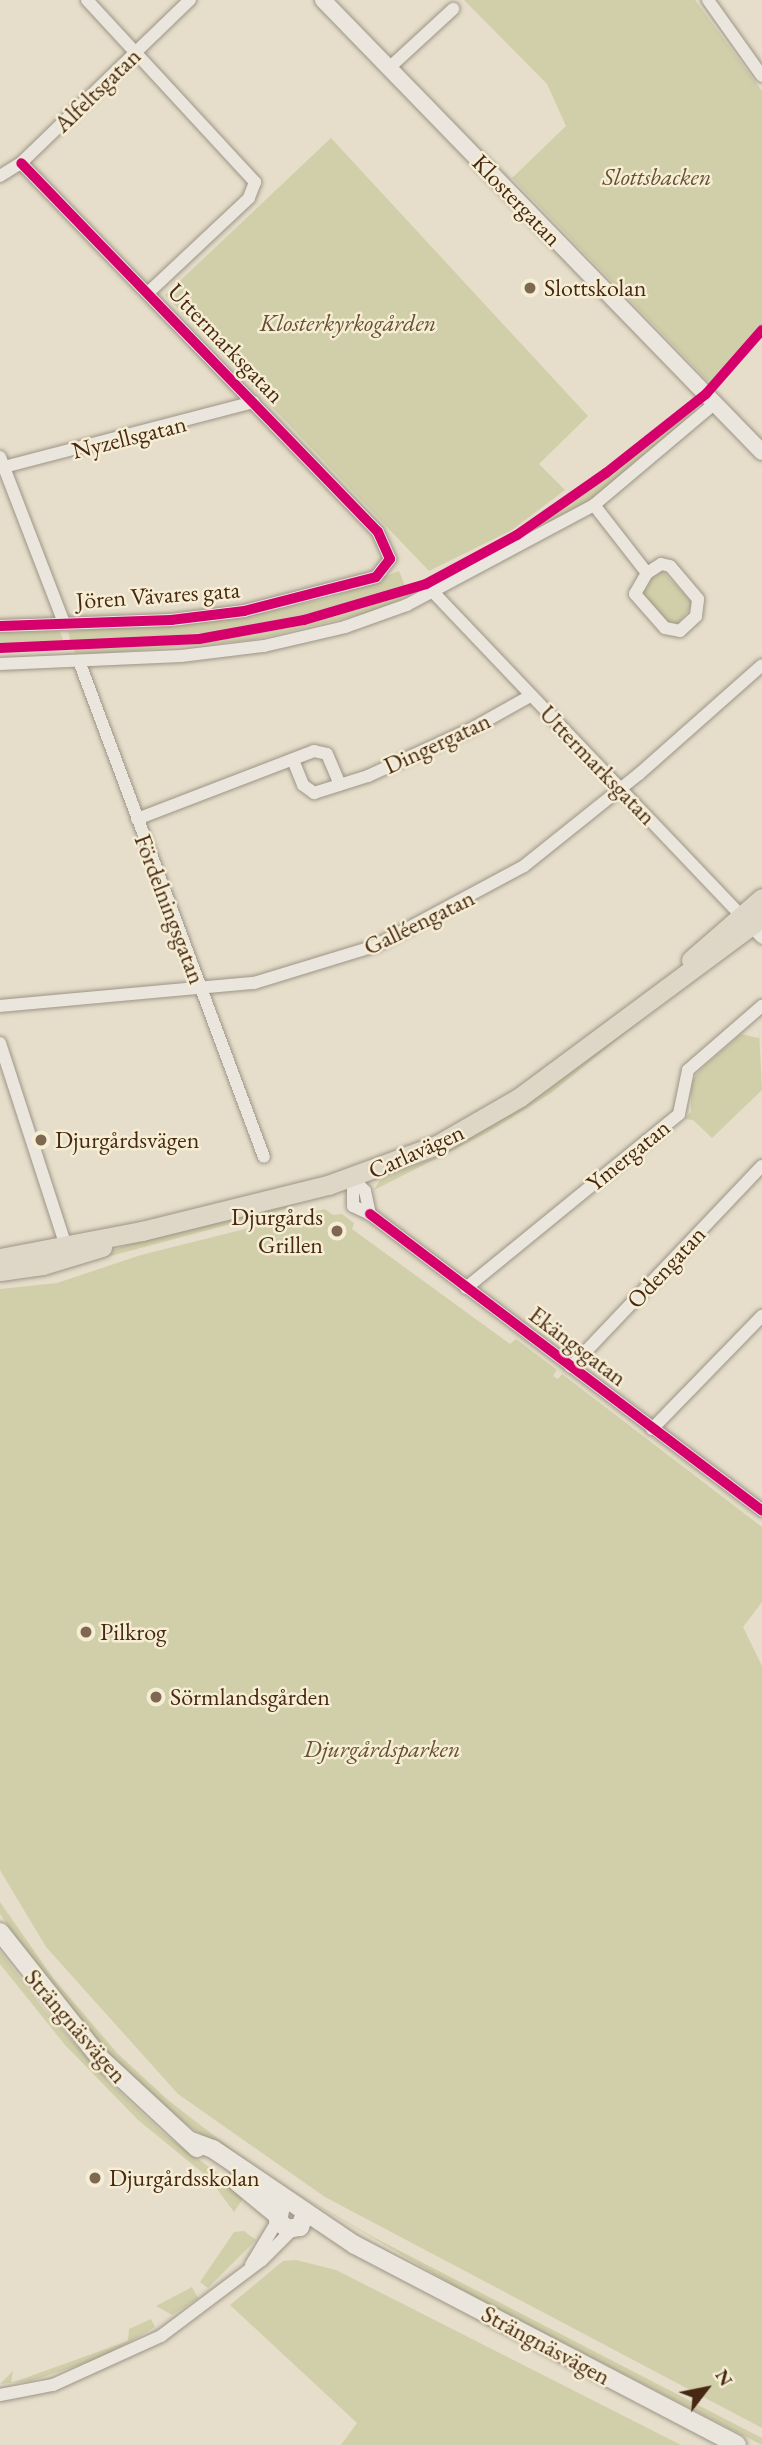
<!DOCTYPE html>
<meta charset="utf-8">
<style>
body{margin:0}
#map{position:relative;width:762px;height:2445px;overflow:hidden;background:#e6deca;font-family:"EB Garamond",serif}
div>[style]{position:absolute}
.green>*{inset:0;background:#d1cfa9}
.roads{filter:drop-shadow(0 0 2px #9d9486) drop-shadow(0 0 2px #9d9486)}
.minor>*{height:12px;margin:-6px;padding:0 6px;transform-origin:6px;border-radius:6px;background:#eae6dd}
.tertiary>*{height:16px;margin:-8px;padding:0 8px;transform-origin:8px;border-radius:8px;background:#eae6dd}
.secondary>*{height:18px;margin:-9px;padding:0 9px;transform-origin:9px;border-radius:9px;background:#eae6dd}
.primary>*{height:19px;margin:-9.5px;padding:0 9.5px;transform-origin:9.5px;border-radius:9.5px;background:#ded6c7}
.cycleway>*{height:10px;margin:-5px;padding:0 5px;transform-origin:5px;border-radius:5px;background:#d6006c}
.dots>*{width:19px;height:19px;translate:-50% -50%;box-sizing:border-box;border:4px solid #f6edd5;border-radius:50%}
span{translate:-50% -50%;white-space:nowrap;text-align:center;line-height:1.15;-webkit-text-stroke:5px #f6edd5;paint-order:stroke}
.street-label{font-size:24px;color:#472812}
.park-label{font-size:24px;color:#654e31;font-style:italic}
.poi-label{font-size:24px;color:#472812}
.left{translate:0 -50%;text-align:left}
.right{translate:-100% -50%;text-align:right}
.north{position:absolute;left:671px;top:2354px;width:70px;height:70px;-webkit-text-stroke:5px #f6edd5;paint-order:stroke;rotate:58deg;font-size:19px;font-weight:700;line-height:28px;text-align:center;color:#472812}
.north::after{content:'';display:block;margin:auto;width:24px;height:32px;background:#472812;clip-path:polygon(50% 0,100% 100%,50% 72%,0 100%)}
</style>
<div id="map">
<div class="green">
<div style="clip-path:polygon(464px 0,695px 0,762px 91px,762px 325px,710px 383px,512px 178px,566px 126px,547px 84px)"></div>
<div style="clip-path:polygon(331px 138px,588px 416px,539px 464px,565px 490px,512px 530px,429px 571px,165px 295px)"></div>
<div style="clip-path:polygon(693px 406px,698px 412px,648px 458px,585px 505px,434px 586px,601px 482px)"></div>
<div style="clip-path:polygon(399px 571px,405px 586px,388px 594px,242px 630px,71px 643px,68px 631px,242px 617px,330px 598px)"></div>
<div style="clip-path:polygon(662px 571px,694px 604px,678px 623px,667px 624px,641px 595px,647px 582px)"></div>
<div style="clip-path:polygon(420px 586px,428px 589px,367px 613px,253px 640px,98px 654px,75px 653px,74px 648px,187px 643px,251px 634px,356px 610px)"></div>
<div style="clip-path:polygon(60px 631px,64px 643px,0 646px,0 632px)"></div>
<div style="clip-path:polygon(676px 992px,551px 1093px,487px 1133px,374px 1190px,380px 1180px,439px 1156px)"></div>
<div style="clip-path:polygon(759px 1029px,762px 1090px,712px 1138px,693px 1120px,684px 1119px,691px 1112px,691px 1084px,698px 1072px,741px 1034px,759px 1038px)"></div>
<div style="clip-path:polygon(301px 1200px,283px 1210px,103px 1258px,98px 1256px,145px 1238px)"></div>
<div style="clip-path:polygon(325px 1209px,333px 1215px,342px 1214px,354px 1223px,352px 1229px,510px 1344px,516px 1339px,557px 1370px,553px 1376px,558px 1379px,562px 1374px,762px 1527px,762px 1602px,743px 1627px,762px 1666px,762px 2428px,325px 2197px,178px 2094px,46px 1947px,0 1870px,0 1289px,57px 1283px,141px 1255px)"></div>
<div style="clip-path:polygon(0 1902px,53px 1978px,118px 2054px,168px 2100px,260px 2171px,258px 2174px,183px 2122px,114px 2059px,40px 1972px,0 1914px)"></div>
<div style="clip-path:polygon(0 1951px,42px 2007px,110px 2083px,164px 2134px,246px 2194px,234px 2212px,209px 2178px,138px 2120px,65px 2045px,0 1964px)"></div>
<div style="clip-path:polygon(271px 2178px,373px 2237px,762px 2438px,762px 2445px,463px 2291px)"></div>
<div style="clip-path:polygon(244px 2231px,256px 2240px,208px 2288px,200px 2282px,234px 2232px)"></div>
<div style="clip-path:polygon(296px 2260px,336px 2270px,681px 2445px,341px 2445px,357px 2423px,230px 2305px,283px 2261px)"></div>
<div style="clip-path:polygon(192px 2287px,198px 2298px,185px 2307px,172px 2315px,156px 2306px)"></div>
<div style="clip-path:polygon(151px 2319px,155px 2327px,103px 2357px,31px 2381px,0 2384px,13px 2371px,11px 2383px,128px 2341px,129px 2329px)"></div>
</div>
<div class="roads">
<div class="minor">
<div style="left:87px;top:0;width:248px;rotate:47.3deg"></div>
<div style="left:255px;top:182px;width:17px;rotate:111deg"></div>
<div style="left:249px;top:198px;width:139px;rotate:136.8deg"></div>
<div style="left:708px;top:0;width:93px;rotate:54.6deg"></div>
<div style="left:390px;top:67px;width:86px;rotate:-42.6deg"></div>
<div style="left:0;top:176px;width:25px;rotate:-32deg"></div>
<div style="left:21px;top:163px;width:235px;rotate:-44deg"></div>
<div style="left:0;top:457px;width:178px;rotate:68.9deg"></div>
<div style="left:4px;top:467px;width:258px;rotate:-14.6deg"></div>
<div style="left:594px;top:505px;width:86px;rotate:52.1deg"></div>
<div style="left:647px;top:573px;width:24px;rotate:120deg"></div>
<div style="left:635px;top:594px;width:45px;rotate:48.6deg"></div>
<div style="left:665px;top:628px;width:15px;rotate:11deg"></div>
<div style="left:680px;top:631px;width:22px;rotate:-43deg"></div>
<div style="left:696px;top:616px;width:17px;rotate:-83deg"></div>
<div style="left:698px;top:599px;width:43px;rotate:-130.3deg"></div>
<div style="left:670px;top:566px;width:9px;rotate:-167deg"></div>
<div style="left:661px;top:564px;width:17px;rotate:147deg"></div>
<div style="left:434px;top:593px;width:476px;rotate:46.4deg"></div>
<div style="left:0;top:626px;width:171px;rotate:-2deg"></div>
<div style="left:171px;top:620px;width:74px;rotate:-7deg"></div>
<div style="left:244px;top:611px;width:136px;rotate:-14.4deg"></div>
<div style="left:376px;top:577px;width:23px;rotate:-52deg"></div>
<div style="left:390px;top:559px;width:30px;rotate:-114deg"></div>
<div style="left:378px;top:532px;width:513px;rotate:-134.05deg"></div>
<div style="left:79px;top:661px;width:529px;rotate:69.55deg"></div>
<div style="left:0;top:664px;width:181px;rotate:-2.5deg"></div>
<div style="left:181px;top:656px;width:84px;rotate:-6.9deg"></div>
<div style="left:264px;top:646px;width:83px;rotate:-13.2deg"></div>
<div style="left:345px;top:627px;width:66px;rotate:-19.5deg"></div>
<div style="left:407px;top:605px;width:212px;rotate:-28.1deg"></div>
<div style="left:594px;top:505px;width:158px;rotate:-40.1deg"></div>
<div style="left:293px;top:760px;width:27px;rotate:68deg"></div>
<div style="left:303px;top:785px;width:14px;rotate:36deg"></div>
<div style="left:314px;top:793px;width:57px;rotate:-17.5deg"></div>
<div style="left:368px;top:776px;width:115px;rotate:-24.6deg"></div>
<div style="left:473px;top:728px;width:65px;rotate:-29.3deg"></div>
<div style="left:137px;top:819px;width:190px;rotate:-21deg"></div>
<div style="left:314px;top:751px;width:13px;rotate:13deg"></div>
<div style="left:327px;top:754px;width:33px;rotate:67deg"></div>
<div style="left:0;top:1006px;width:255px;rotate:-5.2deg"></div>
<div style="left:254px;top:983px;width:127px;rotate:-17deg"></div>
<div style="left:375px;top:946px;width:169px;rotate:-28.2deg"></div>
<div style="left:524px;top:866px;width:147px;rotate:-38.7deg"></div>
<div style="left:639px;top:774px;width:164px;rotate:-41.5deg"></div>
<div style="left:0;top:1043px;width:217px;rotate:72deg"></div>
<div style="left:353px;top:1179px;width:27px;rotate:90deg"></div>
<div style="left:353px;top:1206px;width:19px;rotate:25deg"></div>
<div style="left:370px;top:1214px;width:492px;rotate:37.1deg"></div>
<div style="left:353px;top:1179px;width:17px;rotate:45deg"></div>
<div style="left:365px;top:1191px;width:24px;rotate:78deg"></div>
<div style="left:466px;top:1288px;width:275px;rotate:-39.2deg"></div>
<div style="left:679px;top:1114px;width:45px;rotate:-78.4deg"></div>
<div style="left:688px;top:1070px;width:98px;rotate:-40.9deg"></div>
<div style="left:571px;top:1367px;width:277px;rotate:-46.5deg"></div>
<div style="left:652px;top:1429px;width:158px;rotate:-45.8deg"></div>
<div style="left:251px;top:2265px;width:52px;rotate:-59deg"></div>
<div style="left:0;top:2395px;width:54px;rotate:-10.7deg"></div>
<div style="left:53px;top:2385px;width:119px;rotate:-24.4deg"></div>
<div style="left:161px;top:2336px;width:126px;rotate:-37deg"></div>
<div style="left:262px;top:2260px;width:42px;rotate:-45deg"></div>
</div>
<div class="tertiary">
<div style="left:323px;top:0;width:630px;rotate:45.84deg"></div>
</div>
<div class="secondary">
<div style="left:0;top:1932px;width:159px;rotate:51.6deg"></div>
<div style="left:99px;top:2057px;width:134px;rotate:42.9deg"></div>
<div style="left:191px;top:2141px;width:23px;rotate:20deg"></div>
<div style="left:213px;top:2149px;width:171px;rotate:34.1deg"></div>
<div style="left:355px;top:2245px;width:431px;rotate:27.6deg"></div>
<div style="left:237px;top:2182px;width:52px;rotate:39.5deg"></div>
<div style="left:281px;top:2207px;width:13px;rotate:103deg"></div>
<div style="left:278px;top:2220px;width:13px;rotate:45deg"></div>
<div style="left:287px;top:2229px;width:13px;rotate:-9deg"></div>
<div style="left:300px;top:2227px;width:15px;rotate:-70deg"></div>
</div>
<div class="primary">
<div style="left:691px;top:960px;width:94px;rotate:-41.1deg"></div>
<div style="left:0;top:1258px;width:145px;rotate:-10.8deg"></div>
<div style="left:142px;top:1231px;width:192px;rotate:-13.9deg"></div>
<div style="left:328px;top:1185px;width:116px;rotate:-20.2deg"></div>
<div style="left:437px;top:1145px;width:96px;rotate:-30deg"></div>
<div style="left:520px;top:1097px;width:302px;rotate:-36.6deg"></div>
<div style="left:0;top:1271px;width:43px;rotate:-7.9deg"></div>
<div style="left:43px;top:1265px;width:62px;rotate:-17deg"></div>
</div>
</div>
<div class="cycleway">
<div style="left:0;top:626px;width:171px;rotate:-2deg"></div>
<div style="left:171px;top:620px;width:74px;rotate:-7deg"></div>
<div style="left:244px;top:611px;width:136px;rotate:-14.4deg"></div>
<div style="left:376px;top:577px;width:23px;rotate:-52deg"></div>
<div style="left:390px;top:559px;width:30px;rotate:-114deg"></div>
<div style="left:378px;top:532px;width:513px;rotate:-134.05deg"></div>
<div style="left:0;top:648px;width:199px;rotate:-2.6deg"></div>
<div style="left:199px;top:639px;width:107px;rotate:-10.3deg"></div>
<div style="left:304px;top:620px;width:127px;rotate:-16.4deg"></div>
<div style="left:426px;top:584px;width:103px;rotate:-28.3deg"></div>
<div style="left:517px;top:535px;width:108px;rotate:-34.9deg"></div>
<div style="left:606px;top:473px;width:127px;rotate:-38.3deg"></div>
<div style="left:706px;top:394px;width:85px;rotate:-48.8deg"></div>
<div style="left:370px;top:1214px;width:492px;rotate:37.1deg"></div>
</div>
<div class="dots">
<div style="left:530px;top:288px;background:#7f6852"></div>
<div style="left:41px;top:1140px;background:#7f6852"></div>
<div style="left:337px;top:1231px;background:#7f6852"></div>
<div style="left:86px;top:1632px;background:#7f6852"></div>
<div style="left:156px;top:1697px;background:#7f6852"></div>
<div style="left:95px;top:2178px;background:#7f6852"></div>
</div>
<div class="street-label">
<span style="left:97px;top:90px;rotate:-44deg">Alfeltsgatan</span>
<span style="left:517px;top:200px;rotate:46deg">Klostergatan</span>
<span style="left:226px;top:343px;rotate:46deg">Uttermarksgatan</span>
<span style="left:129px;top:437px;rotate:-14deg">Nyzellsgatan</span>
<span style="left:158px;top:595px;rotate:-4deg">Jören Vävares gata</span>
<span style="left:437px;top:743px;rotate:-25deg">Dingergatan</span>
<span style="left:598px;top:765px;rotate:46deg">Uttermarksgatan</span>
<span style="left:170px;top:909px;rotate:69deg">Fördelningsgatan</span>
<span style="left:419px;top:922px;rotate:-26deg">Galléengatan</span>
<span style="left:416px;top:1151px;rotate:-24deg">Carlavägen</span>
<span style="left:628px;top:1155px;rotate:-39deg">Ymergatan</span>
<span style="left:666px;top:1267px;rotate:-47deg">Odengatan</span>
<span style="left:578px;top:1346px;rotate:37deg">Ekängsgatan</span>
<span style="left:76px;top:2026px;rotate:49deg">Strängnäsvägen</span>
<span style="left:546px;top:2345px;rotate:28deg">Strängnäsvägen</span>
</div>
<div class="park-label">
<span style="left:657px;top:177px">Slottsbacken</span>
<span style="left:348px;top:323px">Klosterkyrkogården</span>
<span style="left:382px;top:1749px">Djurgårdsparken</span>
</div>
<div class="poi-label">
<span class="left" style="left:544px;top:288px">Slottskolan</span>
<span class="left" style="left:55px;top:1140px">Djurgårdsvägen</span>
<span class="right" style="left:323px;top:1231px">Djurgårds<br>Grillen</span>
<span class="left" style="left:100px;top:1632px">Pilkrog</span>
<span class="left" style="left:170px;top:1697px">Sörmlandsgården</span>
<span class="left" style="left:109px;top:2178px">Djurgårdsskolan</span>
</div>
<div class="north">N</div>
</div>
